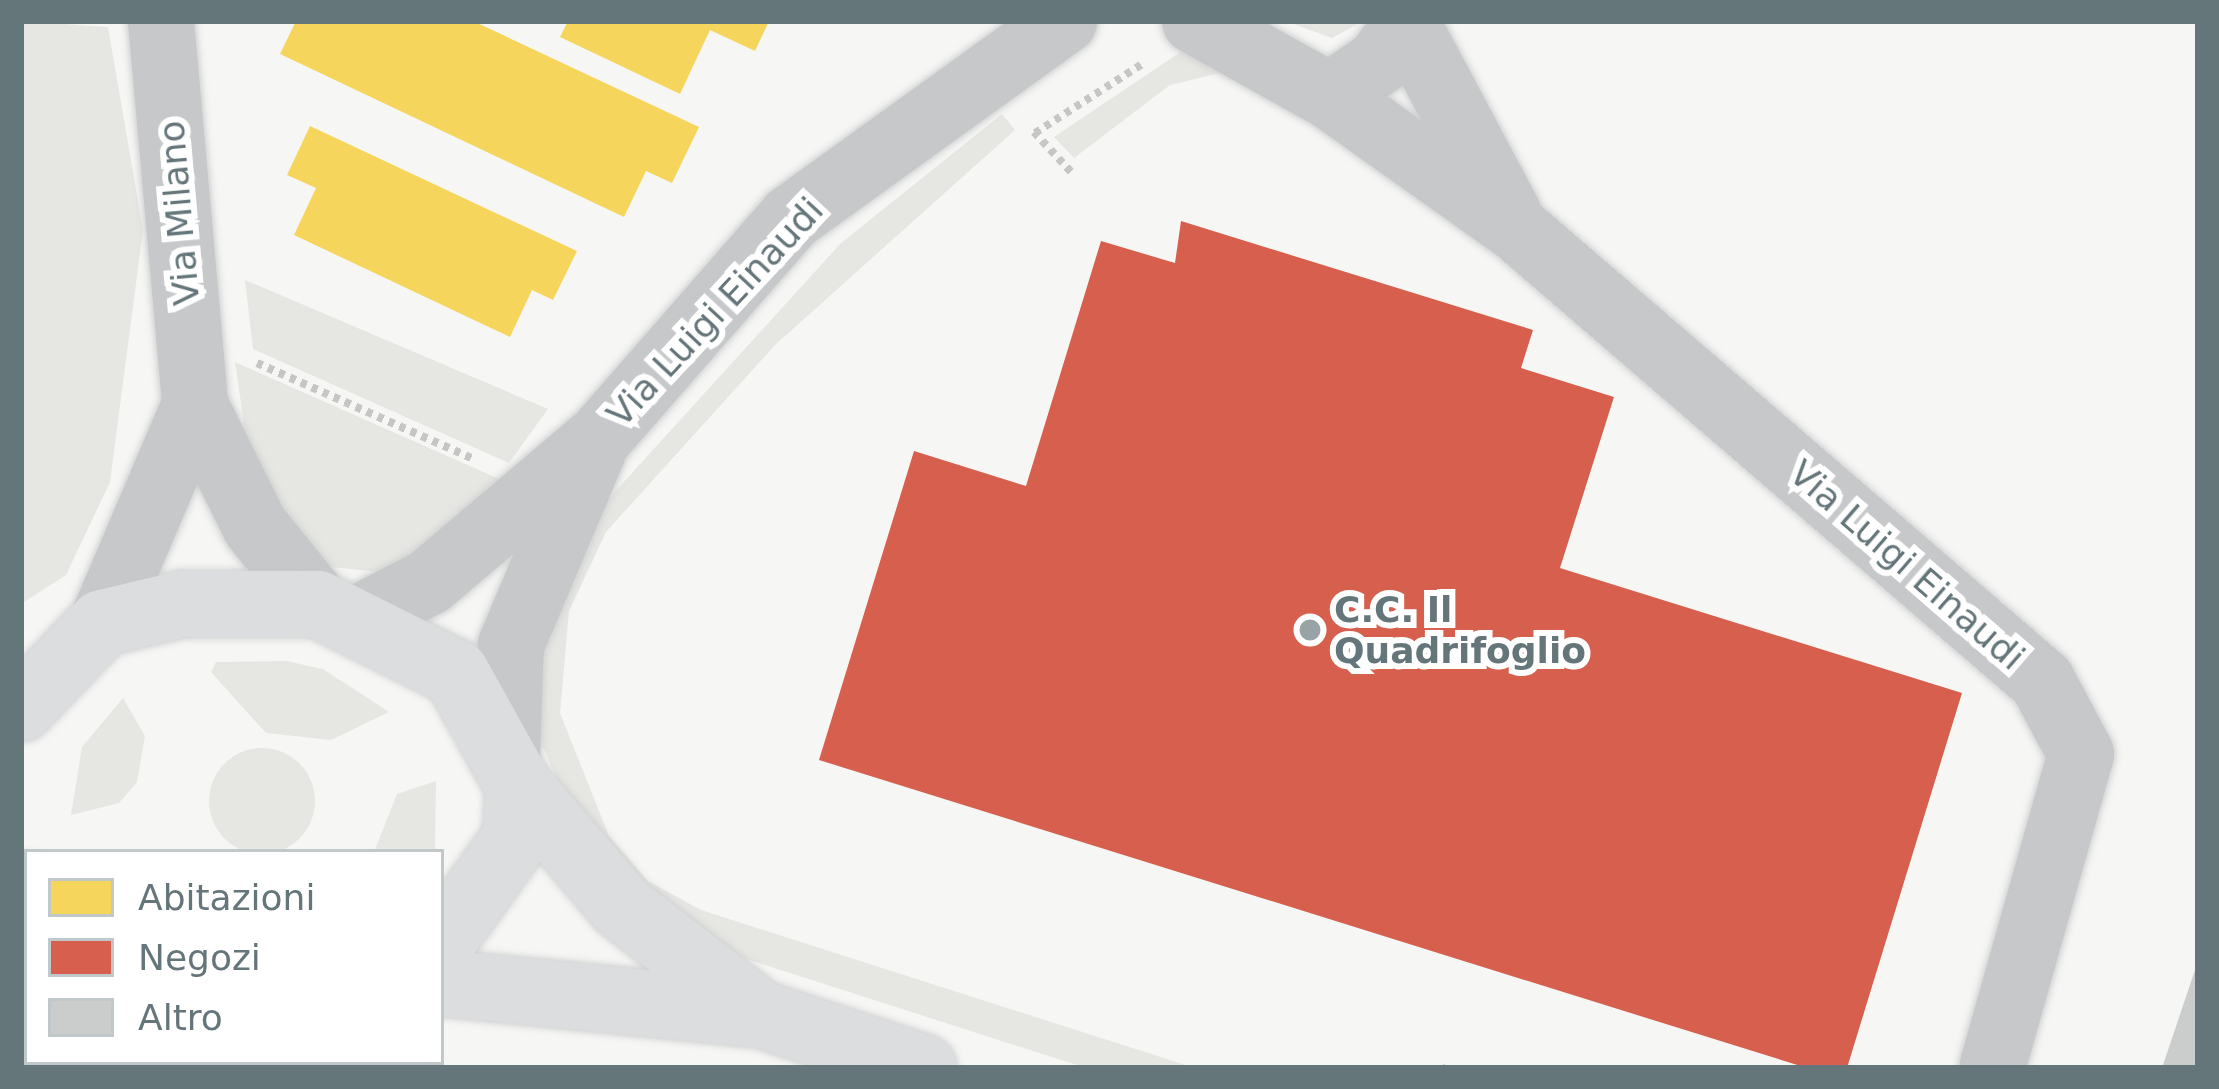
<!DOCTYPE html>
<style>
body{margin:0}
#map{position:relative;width:2219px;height:1089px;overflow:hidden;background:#f6f6f5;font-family:"DejaVu Sans",sans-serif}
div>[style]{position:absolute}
.built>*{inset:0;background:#e6e7e6}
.green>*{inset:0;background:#e6e7e3}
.round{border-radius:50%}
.homes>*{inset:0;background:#f6d55c}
.shops>*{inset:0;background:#d6604d}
.building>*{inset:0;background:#cbcdcd}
.path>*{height:8px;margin-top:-4px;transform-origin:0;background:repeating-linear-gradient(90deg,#c5c6c6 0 6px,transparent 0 12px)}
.roads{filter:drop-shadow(0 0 3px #d1d2d2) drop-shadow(0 0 3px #d1d2d2)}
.minor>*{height:66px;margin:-33px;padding:0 33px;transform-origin:33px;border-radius:33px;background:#c6c8c9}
.major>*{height:66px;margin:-33px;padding:0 33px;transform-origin:33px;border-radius:33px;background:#dcddde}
.dots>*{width:33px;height:33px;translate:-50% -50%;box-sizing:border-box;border:6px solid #fff;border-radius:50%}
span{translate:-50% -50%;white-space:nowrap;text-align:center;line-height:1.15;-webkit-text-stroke:12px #fff;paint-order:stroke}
.street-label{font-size:36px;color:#65767b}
.poi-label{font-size:36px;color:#65767b;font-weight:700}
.left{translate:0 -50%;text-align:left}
.frame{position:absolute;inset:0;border:24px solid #65767b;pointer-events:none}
.legend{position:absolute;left:24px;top:849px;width:420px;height:216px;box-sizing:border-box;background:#fff;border:3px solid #c1c8ca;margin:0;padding:15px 21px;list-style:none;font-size:36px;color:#65767b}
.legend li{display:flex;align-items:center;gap:24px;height:60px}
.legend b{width:60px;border:3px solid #c1c8ca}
</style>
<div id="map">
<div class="built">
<div style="clip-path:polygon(21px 938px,27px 1062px,107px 1068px,21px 1068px)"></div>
</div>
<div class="green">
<div style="clip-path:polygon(21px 21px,108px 27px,143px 230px,110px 482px,66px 575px,21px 604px)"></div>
<div style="clip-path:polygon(1285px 21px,1363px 21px,1332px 38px)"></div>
<div style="clip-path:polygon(1191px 45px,1220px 73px,1170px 85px,1074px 158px,1054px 137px)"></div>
<div style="clip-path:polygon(1002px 114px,1015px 130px,775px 345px,606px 532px,569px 611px,560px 713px,609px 836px,648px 881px,701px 910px,1195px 1068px,1086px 1068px,737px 956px,644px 889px,568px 805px,534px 726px,536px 637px,592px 517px,841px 243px)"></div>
<div style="clip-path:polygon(245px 280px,548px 409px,509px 463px,253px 349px)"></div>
<div style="clip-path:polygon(235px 362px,515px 486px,387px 573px,332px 567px,308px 552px,247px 445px)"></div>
<div style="clip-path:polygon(286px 661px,323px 669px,389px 712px,331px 740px,266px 733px,211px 672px,216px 662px)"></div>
<div style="clip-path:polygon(123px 698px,145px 736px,137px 782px,119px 803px,71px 815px,82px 747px)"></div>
<div class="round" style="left:209px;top:748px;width:106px;height:106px"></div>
<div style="clip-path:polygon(436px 781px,435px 852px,374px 852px,397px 794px)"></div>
</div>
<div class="homes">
<div style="clip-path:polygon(296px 21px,473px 21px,699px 127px,672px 183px,646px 171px,624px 217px,280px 54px)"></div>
<div style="clip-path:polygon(568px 21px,769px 21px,755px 51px,710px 30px,680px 94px,560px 37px)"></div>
<div style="clip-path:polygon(310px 126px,577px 251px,553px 300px,532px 290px,510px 337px,294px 235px,316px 188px,287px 175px)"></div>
</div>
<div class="shops">
<div style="clip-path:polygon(1181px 221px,1533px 330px,1521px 368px,1614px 397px,1560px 568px,1962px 693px,1847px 1068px,1807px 1068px,819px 760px,914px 451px,1026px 486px,1101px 241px,1175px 263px)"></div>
</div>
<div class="building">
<div style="clip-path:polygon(2197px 964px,2198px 1068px,2162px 1068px)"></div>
</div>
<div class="path">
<div style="left:1034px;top:132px;width:59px;rotate:47.1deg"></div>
<div style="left:1035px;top:133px;width:131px;rotate:-32.8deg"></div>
<div style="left:257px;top:363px;width:237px;rotate:23.9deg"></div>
<div style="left:351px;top:1068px;width:13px;rotate:-27deg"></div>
<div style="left:1446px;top:1068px;width:3px;rotate:-72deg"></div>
</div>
<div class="roads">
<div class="minor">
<div style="left:161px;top:21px;width:386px;rotate:84.9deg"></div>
<div style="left:195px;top:405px;width:135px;rotate:63.6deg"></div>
<div style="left:255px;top:526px;width:100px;rotate:51.1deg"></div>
<div style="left:1195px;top:21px;width:154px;rotate:29.1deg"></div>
<div style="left:1330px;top:96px;width:60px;rotate:-34.8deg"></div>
<div style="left:1379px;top:62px;width:51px;rotate:-53.8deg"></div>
<div style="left:1408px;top:25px;width:215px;rotate:62deg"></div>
<div style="left:1330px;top:96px;width:228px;rotate:35.4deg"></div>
<div style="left:1516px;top:228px;width:694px;rotate:40.74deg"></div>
<div style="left:2042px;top:681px;width:83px;rotate:61.9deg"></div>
<div style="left:2081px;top:754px;width:326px;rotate:105.8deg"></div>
<div style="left:355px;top:620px;width:83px;rotate:-27.2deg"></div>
<div style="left:429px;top:582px;width:224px;rotate:-40.3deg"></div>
<div style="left:600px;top:437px;width:291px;rotate:-48.9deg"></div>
<div style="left:791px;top:218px;width:337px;rotate:-35.8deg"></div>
<div style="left:102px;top:623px;width:237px;rotate:-66.9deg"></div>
<div style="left:507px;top:757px;width:112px;rotate:-88deg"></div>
<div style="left:511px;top:645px;width:211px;rotate:-67.1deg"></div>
<div style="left:120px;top:1062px;width:7px;rotate:63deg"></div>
<div style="left:271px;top:1068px;width:7px;rotate:-56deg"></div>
</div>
<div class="major">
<div style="left:21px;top:708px;width:117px;rotate:-46.4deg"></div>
<div style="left:102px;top:623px;width:82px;rotate:-13.4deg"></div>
<div style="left:182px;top:604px;width:136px"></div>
<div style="left:318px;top:604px;width:154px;rotate:26.6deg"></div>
<div style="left:456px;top:673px;width:129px;rotate:60.9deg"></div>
<div style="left:519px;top:786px;width:52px;rotate:93.3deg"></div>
<div style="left:516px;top:838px;width:129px;rotate:125.5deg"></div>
<div style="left:519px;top:786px;width:157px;rotate:49.6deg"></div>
<div style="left:621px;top:906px;width:176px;rotate:37.8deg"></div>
<div style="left:21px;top:886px;width:9px;rotate:49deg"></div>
<div style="left:441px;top:983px;width:321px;rotate:5.6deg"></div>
<div style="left:760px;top:1014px;width:172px;rotate:18.3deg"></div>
</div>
</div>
<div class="dots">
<div style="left:1310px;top:630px;background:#98a3a6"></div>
</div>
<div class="street-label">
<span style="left:179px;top:213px;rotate:-95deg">Via Milano</span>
<span style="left:715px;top:312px;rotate:-47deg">Via Luigi Einaudi</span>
<span style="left:1907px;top:565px;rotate:41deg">Via Luigi Einaudi</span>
</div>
<div class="poi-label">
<span class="left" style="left:1334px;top:630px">C.C. Il<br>Quadrifoglio</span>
</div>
<div class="frame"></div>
<ul class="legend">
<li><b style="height:33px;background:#f6d55c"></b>Abitazioni</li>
<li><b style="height:33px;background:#d6604d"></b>Negozi</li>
<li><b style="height:33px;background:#cbcdcd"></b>Altro</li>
</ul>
</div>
